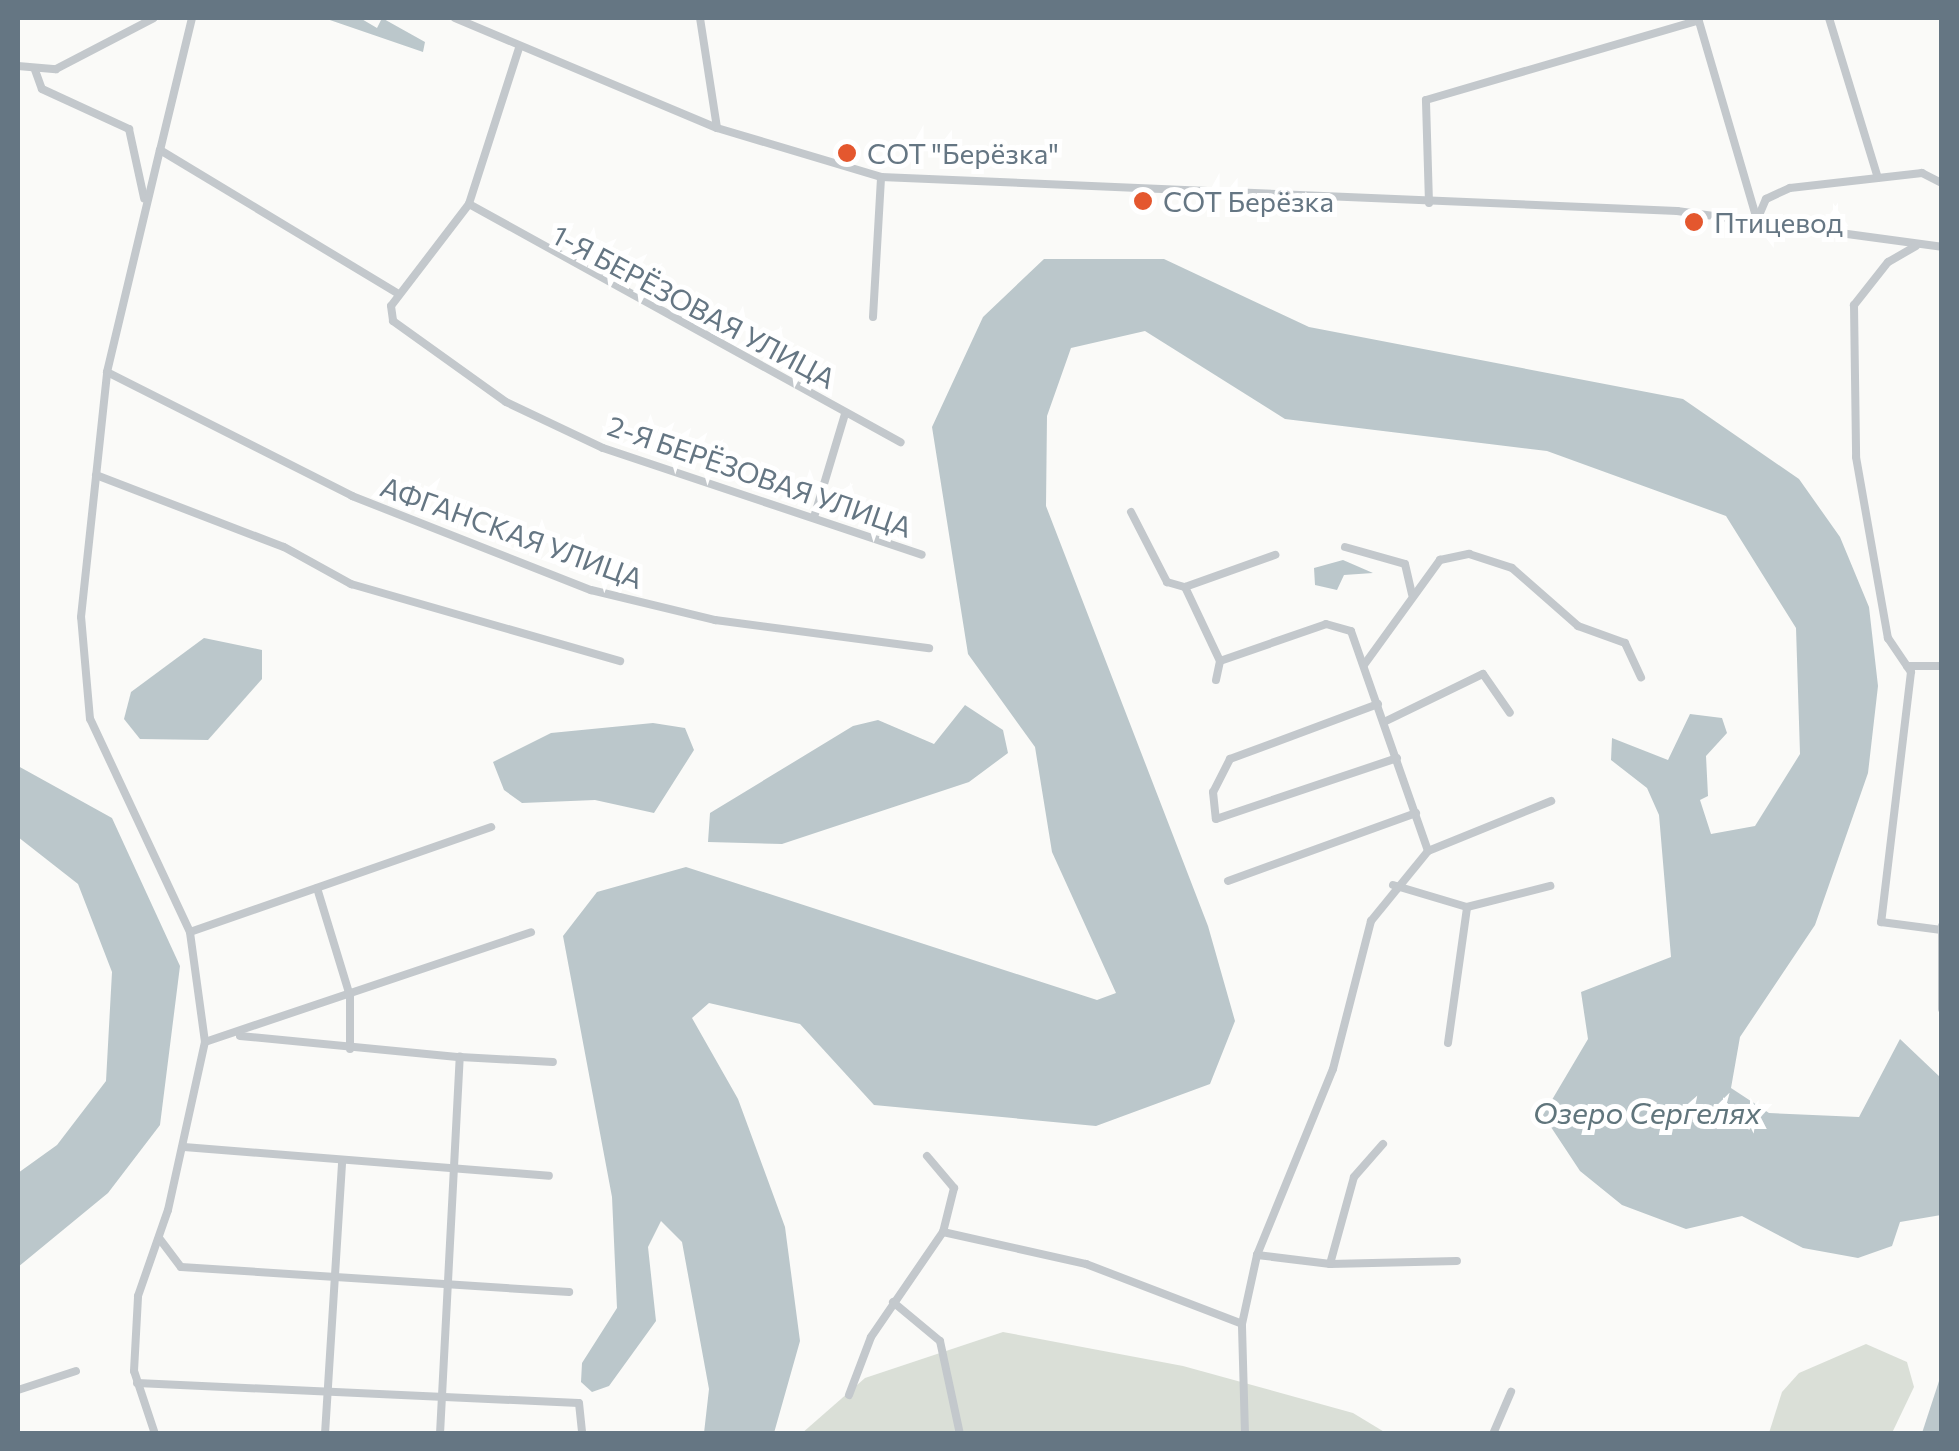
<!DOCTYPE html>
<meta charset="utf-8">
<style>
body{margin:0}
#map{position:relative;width:1959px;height:1451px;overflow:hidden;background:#fafaf8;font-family:Commissioner,sans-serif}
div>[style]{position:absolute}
.green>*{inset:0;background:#dadfd7}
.water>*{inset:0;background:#bbc7cb}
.street>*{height:8px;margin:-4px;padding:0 4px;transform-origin:4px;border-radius:4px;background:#c3c8cc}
.dots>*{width:28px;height:28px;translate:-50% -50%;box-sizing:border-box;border:5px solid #fff;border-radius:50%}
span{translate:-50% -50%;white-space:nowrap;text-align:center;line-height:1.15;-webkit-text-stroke:10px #fff;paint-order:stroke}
.poi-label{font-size:28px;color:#657683}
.left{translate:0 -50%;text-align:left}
.street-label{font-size:28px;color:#657683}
.water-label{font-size:30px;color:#60757c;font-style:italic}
.frame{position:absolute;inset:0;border:20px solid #657683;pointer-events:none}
</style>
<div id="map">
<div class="green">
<div style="clip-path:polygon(1003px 1332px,1183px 1366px,1353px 1413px,1386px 1433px,801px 1434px,865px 1378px)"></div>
<div style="clip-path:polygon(1866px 1344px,1907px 1362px,1914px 1387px,1892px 1433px,1769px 1433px,1782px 1392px,1799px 1373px)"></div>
</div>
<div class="water">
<div style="clip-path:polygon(324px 18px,360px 18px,377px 28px,382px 18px,425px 42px,423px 52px)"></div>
<div style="clip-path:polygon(1044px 259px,1164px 259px,1309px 327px,1683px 399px,1799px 479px,1840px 537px,1869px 607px,1878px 686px,1868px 773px,1815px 925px,1740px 1037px,1731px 1088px,1769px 1113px,1859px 1117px,1900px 1039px,1941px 1078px,1941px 1215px,1900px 1222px,1892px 1246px,1858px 1258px,1803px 1248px,1742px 1216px,1686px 1229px,1622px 1205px,1580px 1171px,1543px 1115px,1588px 1039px,1581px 992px,1671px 957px,1659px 815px,1647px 788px,1611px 760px,1612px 738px,1668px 760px,1690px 714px,1722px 718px,1727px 733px,1706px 756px,1708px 796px,1700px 800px,1711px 834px,1755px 826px,1800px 754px,1796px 628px,1726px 516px,1547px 451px,1285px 419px,1145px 331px,1071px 348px,1047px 416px,1046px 506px,1208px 926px,1235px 1021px,1210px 1084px,1096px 1126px,874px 1105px,800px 1024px,709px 1003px,692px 1018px,738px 1099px,785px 1227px,800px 1341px,774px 1433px,704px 1433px,709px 1389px,682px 1242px,661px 1221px,648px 1247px,656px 1321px,609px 1386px,592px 1392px,581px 1382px,582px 1363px,617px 1308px,612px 1197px,563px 936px,597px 892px,686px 867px,1097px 1000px,1116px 993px,1052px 852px,1035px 747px,968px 654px,932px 427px,983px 317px)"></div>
<div style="clip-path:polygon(1343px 560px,1373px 573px,1344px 575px,1337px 590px,1315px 585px,1314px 568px)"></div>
<div style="clip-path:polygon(204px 638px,262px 650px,262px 679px,208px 740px,140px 739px,124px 719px,131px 692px)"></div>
<div style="clip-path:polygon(965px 705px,1003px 730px,1008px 753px,969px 782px,782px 844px,708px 842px,710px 813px,853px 726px,878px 720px,934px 744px)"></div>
<div style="clip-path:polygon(653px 723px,685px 728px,694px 750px,654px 813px,595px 800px,522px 803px,504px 790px,493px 762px,551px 733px)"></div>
<div style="clip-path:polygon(18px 766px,112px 818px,180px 966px,160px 1125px,108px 1193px,18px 1267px,18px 1173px,57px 1145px,106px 1081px,112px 972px,78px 884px,18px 837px)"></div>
<div style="clip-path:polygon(1941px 1375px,1941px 1433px,1922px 1433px)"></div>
</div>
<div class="street">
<div style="left:192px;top:18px;width:136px;rotate:103.6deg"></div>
<div style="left:160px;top:150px;width:279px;rotate:31.1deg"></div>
<div style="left:455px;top:18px;width:284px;rotate:22.8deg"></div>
<div style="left:717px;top:128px;width:171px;rotate:16.6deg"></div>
<div style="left:881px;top:177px;width:797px;rotate:2.45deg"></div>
<div style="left:1677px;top:211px;width:267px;rotate:7.7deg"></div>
<div style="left:700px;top:18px;width:111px;rotate:81.2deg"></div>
<div style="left:1698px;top:18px;width:210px;rotate:73.7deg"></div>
<div style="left:1829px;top:18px;width:167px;rotate:73deg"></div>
<div style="left:519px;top:48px;width:164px;rotate:107.8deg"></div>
<div style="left:469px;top:204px;width:128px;rotate:127.4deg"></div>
<div style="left:391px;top:306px;width:15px;rotate:82deg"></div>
<div style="left:393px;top:321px;width:139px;rotate:35.6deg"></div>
<div style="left:506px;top:402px;width:107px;rotate:25.4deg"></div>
<div style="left:603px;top:448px;width:336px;rotate:18.5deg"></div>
<div style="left:18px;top:66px;width:38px;rotate:5deg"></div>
<div style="left:56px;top:69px;width:110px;rotate:-27.5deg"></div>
<div style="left:35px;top:70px;width:20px;rotate:70deg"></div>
<div style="left:42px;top:89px;width:96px;rotate:24.7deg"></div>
<div style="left:129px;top:129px;width:71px;rotate:77.7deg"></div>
<div style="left:1429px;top:203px;width:103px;rotate:-91.7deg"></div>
<div style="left:1426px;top:100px;width:284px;rotate:-16.3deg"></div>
<div style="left:469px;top:204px;width:493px;rotate:28.9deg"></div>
<div style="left:1757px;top:220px;width:23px;rotate:-67deg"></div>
<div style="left:1766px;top:199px;width:26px;rotate:-25deg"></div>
<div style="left:1790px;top:188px;width:133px;rotate:-6.5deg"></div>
<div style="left:1922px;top:173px;width:22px;rotate:27deg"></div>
<div style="left:1916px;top:246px;width:32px;rotate:150deg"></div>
<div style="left:1888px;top:262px;width:55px;rotate:128.3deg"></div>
<div style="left:1854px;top:305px;width:152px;rotate:89.2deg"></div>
<div style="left:1856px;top:457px;width:184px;rotate:80deg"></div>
<div style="left:1888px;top:638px;width:41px;rotate:55.9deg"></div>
<div style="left:1911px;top:672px;width:252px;rotate:96.8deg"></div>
<div style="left:1881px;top:922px;width:61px;rotate:7.6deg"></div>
<div style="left:873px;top:317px;width:140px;rotate:-86.7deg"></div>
<div style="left:107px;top:372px;width:275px;rotate:26.8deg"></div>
<div style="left:352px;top:496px;width:257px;rotate:21.5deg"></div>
<div style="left:591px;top:590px;width:128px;rotate:13.6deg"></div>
<div style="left:715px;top:620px;width:216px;rotate:7.5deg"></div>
<div style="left:96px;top:475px;width:201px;rotate:21deg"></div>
<div style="left:284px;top:547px;width:77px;rotate:28.9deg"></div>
<div style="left:351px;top:584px;width:280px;rotate:16deg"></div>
<div style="left:1131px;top:512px;width:79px;rotate:62.8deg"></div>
<div style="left:1167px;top:582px;width:19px;rotate:16deg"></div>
<div style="left:815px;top:514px;width:104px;rotate:-73.3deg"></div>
<div style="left:1345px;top:547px;width:62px;rotate:15.8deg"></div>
<div style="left:1405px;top:564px;width:31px;rotate:77deg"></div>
<div style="left:1220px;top:661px;width:82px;rotate:-115.3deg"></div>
<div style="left:1185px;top:587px;width:96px;rotate:-19.6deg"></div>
<div style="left:1364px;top:665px;width:130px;rotate:-54.1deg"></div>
<div style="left:1440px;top:560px;width:30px;rotate:-12deg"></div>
<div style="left:1469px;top:554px;width:45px;rotate:18deg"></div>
<div style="left:1512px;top:568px;width:88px;rotate:41.3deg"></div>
<div style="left:1578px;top:626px;width:50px;rotate:19.9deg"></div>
<div style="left:1625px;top:643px;width:38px;rotate:65deg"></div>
<div style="left:1907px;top:666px;width:35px"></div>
<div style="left:1216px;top:680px;width:19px;rotate:-78deg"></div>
<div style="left:1220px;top:661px;width:112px;rotate:-19.2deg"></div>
<div style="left:1326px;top:624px;width:26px;rotate:16deg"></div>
<div style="left:1351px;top:631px;width:233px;rotate:70.7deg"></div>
<div style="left:1378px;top:704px;width:158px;rotate:159.6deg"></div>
<div style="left:1230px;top:759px;width:37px;rotate:117deg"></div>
<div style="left:1213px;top:792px;width:27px;rotate:84deg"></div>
<div style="left:1216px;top:819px;width:191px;rotate:-18.6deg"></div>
<div style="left:1384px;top:722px;width:110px;rotate:-25.9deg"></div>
<div style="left:1483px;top:674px;width:47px;rotate:55.3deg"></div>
<div style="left:1228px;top:881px;width:200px;rotate:-19.9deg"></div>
<div style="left:1393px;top:885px;width:77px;rotate:16.6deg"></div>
<div style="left:1467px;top:907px;width:86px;rotate:-14.2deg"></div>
<div style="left:317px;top:888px;width:113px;rotate:73deg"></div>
<div style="left:350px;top:996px;width:53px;rotate:90deg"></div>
<div style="left:1942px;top:926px;width:83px;rotate:90deg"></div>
<div style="left:190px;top:932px;width:319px;rotate:-19.2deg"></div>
<div style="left:240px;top:1036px;width:221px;rotate:5.5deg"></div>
<div style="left:205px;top:1042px;width:344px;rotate:-18.6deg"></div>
<div style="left:1448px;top:1043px;width:137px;rotate:-82deg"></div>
<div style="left:184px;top:1147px;width:366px;rotate:4.5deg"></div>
<div style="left:927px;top:1156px;width:42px;rotate:49.8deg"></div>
<div style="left:954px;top:1188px;width:45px;rotate:104deg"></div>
<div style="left:159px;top:1238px;width:36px;rotate:53deg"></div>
<div style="left:181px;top:1267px;width:389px;rotate:3.7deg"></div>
<div style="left:1257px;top:1255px;width:74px;rotate:7deg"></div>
<div style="left:1330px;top:1264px;width:127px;rotate:-1.4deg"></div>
<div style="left:1330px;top:1264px;width:90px;rotate:-74.6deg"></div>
<div style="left:1354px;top:1177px;width:44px;rotate:-48.7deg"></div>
<div style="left:893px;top:1302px;width:61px;rotate:39.7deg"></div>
<div style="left:940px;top:1341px;width:95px;rotate:77.9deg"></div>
<div style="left:137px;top:1383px;width:442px;rotate:2.6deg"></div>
<div style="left:579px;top:1403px;width:31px;rotate:84deg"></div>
<div style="left:18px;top:1390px;width:61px;rotate:-18.1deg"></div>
<div style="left:849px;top:1395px;width:62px;rotate:-69.2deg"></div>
<div style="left:871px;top:1337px;width:127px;rotate:-55.6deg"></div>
<div style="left:943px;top:1232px;width:147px;rotate:12.6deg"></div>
<div style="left:1086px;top:1264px;width:167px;rotate:21deg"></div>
<div style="left:155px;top:1434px;width:66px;rotate:-108.4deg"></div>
<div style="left:134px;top:1371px;width:75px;rotate:-86.9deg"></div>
<div style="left:138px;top:1296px;width:91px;rotate:-70.8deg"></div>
<div style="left:168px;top:1210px;width:172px;rotate:-77.6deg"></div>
<div style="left:205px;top:1042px;width:111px;rotate:-97.8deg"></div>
<div style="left:190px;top:932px;width:235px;rotate:-115.1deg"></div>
<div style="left:90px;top:719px;width:102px;rotate:-95deg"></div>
<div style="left:81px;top:617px;width:246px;rotate:-83.9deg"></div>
<div style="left:107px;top:372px;width:228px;rotate:-76.6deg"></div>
<div style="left:325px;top:1434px;width:271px;rotate:-86.4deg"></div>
<div style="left:440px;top:1434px;width:378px;rotate:-87deg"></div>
<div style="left:460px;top:1057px;width:93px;rotate:3.1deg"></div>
<div style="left:1245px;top:1434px;width:110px;rotate:-91.6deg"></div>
<div style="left:1242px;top:1324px;width:71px;rotate:-77.7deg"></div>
<div style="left:1257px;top:1255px;width:201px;rotate:-67.8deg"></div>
<div style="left:1333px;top:1069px;width:153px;rotate:-75.6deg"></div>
<div style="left:1371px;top:921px;width:90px;rotate:-50.8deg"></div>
<div style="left:1428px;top:851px;width:133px;rotate:-22.1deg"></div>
<div style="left:1493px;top:1434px;width:46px;rotate:-66.8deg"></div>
</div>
<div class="dots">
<div style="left:847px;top:153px;background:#e4572e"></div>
<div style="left:1143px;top:201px;background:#e4572e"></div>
<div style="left:1694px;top:222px;background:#e4572e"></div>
</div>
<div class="poi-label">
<span class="left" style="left:867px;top:153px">СОТ "Берёзка"</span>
<span class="left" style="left:1163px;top:201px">СОТ Берёзка</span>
<span class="left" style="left:1714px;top:222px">Птицевод</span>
</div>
<div class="street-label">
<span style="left:694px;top:306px;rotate:28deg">1-Я БЕРЁЗОВАЯ УЛИЦА</span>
<span style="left:760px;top:476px;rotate:19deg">2-Я БЕРЁЗОВАЯ УЛИЦА</span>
<span style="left:512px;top:532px;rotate:20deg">АФГАНСКАЯ УЛИЦА</span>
</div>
<div class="water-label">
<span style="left:1647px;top:1112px">Озеро Сергелях</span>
</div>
<div class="frame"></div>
</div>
